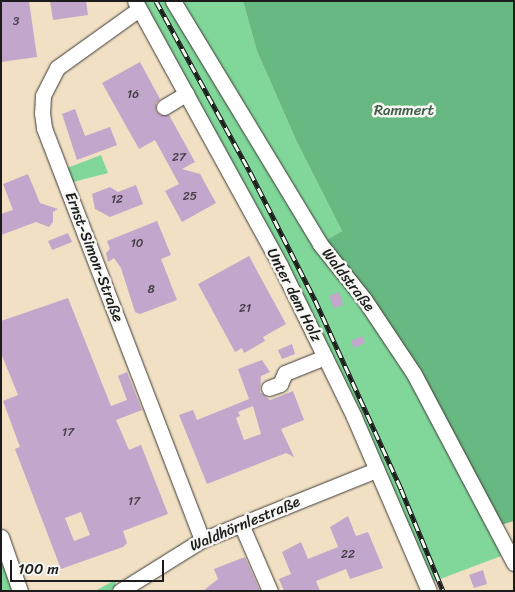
<!DOCTYPE html>
<meta charset="utf-8">
<style>
body{margin:0}
#map{position:relative;width:515px;height:592px;overflow:hidden;background:#f1e0c4;font-family:Sriracha,sans-serif}
div>[style]{position:absolute}
.green>*{inset:0;background:#81d79a}
.forest>*{inset:0;background:#68b882}
.building>*{inset:0;background:#c3a6cb}
.roads{filter:drop-shadow(0 0 1px #3c3935) drop-shadow(0 0 1px #3c3935)}
.minor>*{height:15px;margin:-7.5px;padding:0 7.5px;transform-origin:7.5px;border-radius:7.5px;background:#fff}
.rail>*{height:5px;margin-top:-2.5px;transform-origin:0;background:repeating-linear-gradient(90deg,#f6f6f2 0 9px,#1c1c1c 0 18px);box-sizing:border-box;border-block:1px solid #1c1c1c}
span{translate:-50% -50%;white-space:nowrap;text-align:center;line-height:1.15;-webkit-text-stroke:5px #f6f6f2;paint-order:stroke}
.number-label{font-size:12px;color:#463e48}
.number-label span{-webkit-text-stroke-width:0}
.park-label{font-size:15px;color:#3f5d48}
.street-label{font-size:15px;color:#1c1c1c}
.frame{position:absolute;inset:0;border:2px solid #1c1c1c;pointer-events:none}
.scale{position:absolute;left:10px;top:560px;width:154px;height:22px;box-sizing:border-box;border:2px solid #1c1c1c;border-top:0;padding-left:6px;font-size:15px;line-height:18px;white-space:nowrap;color:#1c1c1c;-webkit-text-stroke:4px #f6f6f2;paint-order:stroke}
</style>
<div id="map">
<div class="green">
<div style="clip-path:polygon(135px 1px,243px 1px,257px 51px,296px 140px,342px 231px,320px 244px,364px 299px,509px 553px,427px 584px,354px 417px)"></div>
<div style="clip-path:polygon(101px 155px,108px 173px,73px 182px,67px 168px)"></div>
<div style="clip-path:polygon(1px 537px,20px 591px,1px 591px)"></div>
<div style="clip-path:polygon(115px 580px,116px 585px,111px 591px,95px 591px)"></div>
</div>
<div class="forest">
<div style="clip-path:polygon(243px 1px,514px 1px,514px 521px,497px 526px,426px 397px,320px 244px,342px 231px,296px 140px,257px 51px)"></div>
</div>
<div class="building">
<div style="clip-path:polygon(1px 1px,29px 1px,37px 57px,1px 62px)"></div>
<div style="clip-path:polygon(50px 1px,86px 1px,88px 15px,53px 20px)"></div>
<div style="clip-path:polygon(140px 62px,160px 99px,156px 103px,156px 111px,160px 115px,169px 115px,195px 162px,182px 169px,200px 174px,216px 203px,182px 222px,165px 191px,179px 184px,155px 140px,139px 149px,102px 83px)"></div>
<div style="clip-path:polygon(75px 109px,85px 136px,110px 127px,117px 145px,77px 160px,62px 114px)"></div>
<div style="clip-path:polygon(28px 174px,40px 203px,58px 209px,53px 212px,53px 222px,49px 227px,36px 222px,1px 235px,1px 214px,13px 210px,3px 184px)"></div>
<div style="clip-path:polygon(136px 185px,143px 204px,110px 217px,95px 209px,92px 194px,110px 187px,118px 192px)"></div>
<div style="clip-path:polygon(157px 221px,171px 255px,161px 259px,177px 300px,140px 314px,135px 312px,121px 268px,114px 258px,108px 262px,106px 253px,110px 249px,107px 241px)"></div>
<div style="clip-path:polygon(68px 233px,72px 242px,52px 250px,48px 241px)"></div>
<div style="clip-path:polygon(249px 256px,286px 324px,263px 337px,265px 341px,244px 353px,242px 348px,235px 352px,198px 284px)"></div>
<div style="clip-path:polygon(339px 292px,343px 305px,334px 308px,329px 296px)"></div>
<div style="clip-path:polygon(evenodd,68px 298px,111px 406px,127px 400px,118px 376px,127px 372px,142px 410px,116px 420px,129px 450px,141px 445px,168px 514px,123px 531px,127px 543px,123px 547px,61px 569px,15px 449px,20px 447px,3px 401px,18px 395px,1px 353px,1px 321px,68px 298px,81px 512px,90px 535px,74px 541px,65px 518px,81px 512px)"></div>
<div style="clip-path:polygon(362px 336px,365px 343px,354px 348px,351px 341px)"></div>
<div style="clip-path:polygon(292px 344px,295px 354px,282px 359px,278px 350px)"></div>
<div style="clip-path:polygon(evenodd,262px 360px,270px 372px,261px 376px,260px 392px,270px 400px,293px 391px,304px 420px,281px 429px,294px 457px,286px 453px,207px 484px,179px 415px,193px 410px,197px 420px,249px 399px,238px 369px,262px 360px,253px 406px,261px 434px,244px 440px,236px 418px,240px 416px,238px 412px,253px 406px)"></div>
<div style="clip-path:polygon(348px 516px,356px 536px,368px 532px,383px 568px,350px 579px,346px 569px,316px 581px,320px 591px,284px 591px,279px 579px,291px 574px,282px 552px,301px 542px,308px 559px,338px 547px,330px 527px)"></div>
<div style="clip-path:polygon(245px 557px,260px 591px,203px 591px,218px 579px,214px 569px)"></div>
<div style="clip-path:polygon(483px 570px,487px 584px,474px 588px,469px 575px)"></div>
</div>
<div class="roads">
<div class="minor">
<div style="left:135px;top:1px;width:301px;rotate:61.2deg"></div>
<div style="left:280px;top:265px;width:169px;rotate:64deg"></div>
<div style="left:354px;top:417px;width:189px;rotate:66.7deg"></div>
<div style="left:173px;top:1px;width:284px;rotate:58.8deg"></div>
<div style="left:320px;top:244px;width:70px;rotate:51.3deg"></div>
<div style="left:364px;top:299px;width:90px;rotate:56.3deg"></div>
<div style="left:414px;top:374px;width:214px;rotate:62.1deg"></div>
<div style="left:139px;top:9px;width:101px;rotate:144.3deg"></div>
<div style="left:57px;top:68px;width:31px;rotate:117deg"></div>
<div style="left:43px;top:96px;width:17px;rotate:93deg"></div>
<div style="left:42px;top:113px;width:15px;rotate:82deg"></div>
<div style="left:44px;top:128px;width:441px;rotate:69deg"></div>
<div style="left:164px;top:107px;width:26px;rotate:-31deg"></div>
<div style="left:269px;top:388px;width:12px;rotate:-20deg"></div>
<div style="left:280px;top:384px;width:12px;rotate:-66deg"></div>
<div style="left:285px;top:373px;width:43px;rotate:-21.8deg"></div>
<div style="left:241px;top:524px;width:73px;rotate:66.6deg"></div>
<div style="left:1px;top:537px;width:57px;rotate:70.6deg"></div>
<div style="left:120px;top:591px;width:97px;rotate:-31.9deg"></div>
<div style="left:202px;top:540px;width:188px;rotate:-21.9deg"></div>
</div>
</div>
<div class="rail">
<div style="left:156px;top:1px;width:195px;rotate:61.2deg"></div>
<div style="left:250px;top:172px;width:144px;rotate:63.1deg"></div>
<div style="left:315px;top:300px;width:208px;rotate:65.5deg"></div>
<div style="left:401px;top:489px;width:110px;rotate:67.6deg"></div>
</div>
<div class="number-label">
<span style="left:16px;top:22px">3</span>
<span style="left:133px;top:95px">16</span>
<span style="left:179px;top:158px">27</span>
<span style="left:190px;top:197px">25</span>
<span style="left:117px;top:200px">12</span>
<span style="left:137px;top:244px">10</span>
<span style="left:151px;top:290px">8</span>
<span style="left:245px;top:309px">21</span>
<span style="left:68px;top:433px">17</span>
<span style="left:134px;top:502px">17</span>
<span style="left:348px;top:555px">22</span>
</div>
<div class="park-label">
<span style="left:404px;top:111px">Rammert</span>
</div>
<div class="street-label">
<span style="left:94px;top:257px;rotate:69deg">Ernst-Simon-Straße</span>
<span style="left:348px;top:280px;rotate:52deg">Waldstraße</span>
<span style="left:294px;top:295px;rotate:63deg">Unter dem Holz</span>
<span style="left:245px;top:524px;rotate:-23deg">Waldhörnlestraße</span>
</div>
<div class="frame"></div>
<div class="scale">100 m</div>
</div>
